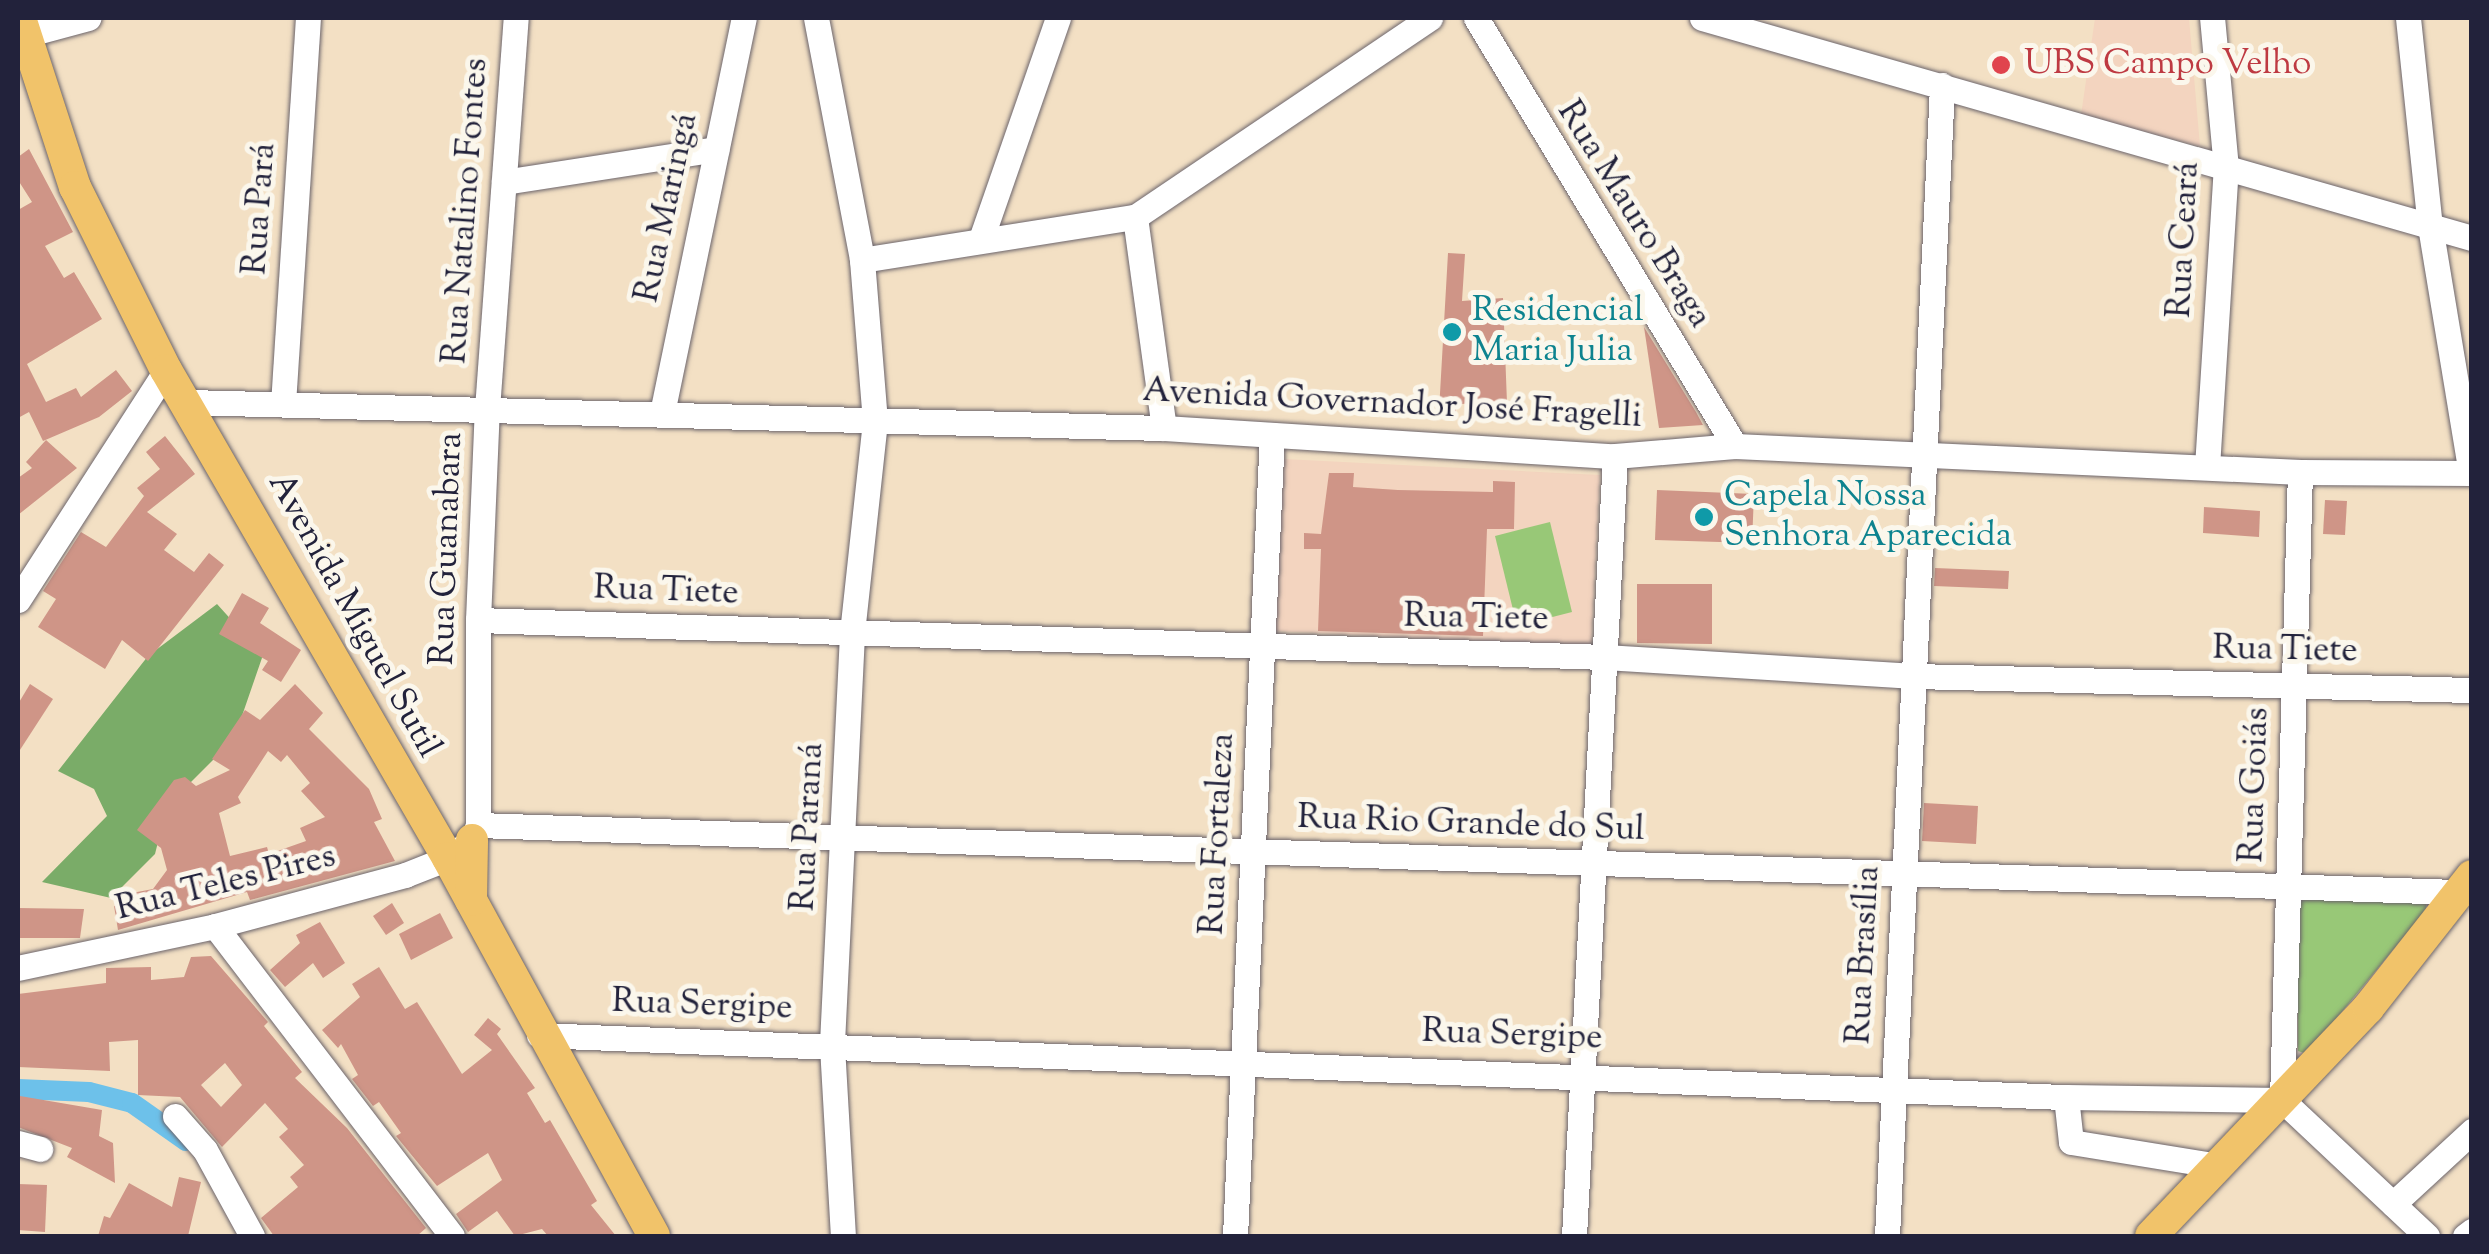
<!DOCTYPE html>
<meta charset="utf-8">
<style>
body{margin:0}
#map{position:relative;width:2489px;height:1254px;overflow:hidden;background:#f3e0c4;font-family:"Sorts Mill Goudy",serif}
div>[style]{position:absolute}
.built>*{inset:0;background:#f3d4bf}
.green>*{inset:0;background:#98c877}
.forest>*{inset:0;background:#7aac68}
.canal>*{height:20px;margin:-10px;padding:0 10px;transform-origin:10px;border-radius:10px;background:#6dc1ea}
.building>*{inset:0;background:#cf9587}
.roads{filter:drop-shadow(0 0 2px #6b646b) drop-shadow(0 0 2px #6b646b)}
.minor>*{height:25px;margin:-12.5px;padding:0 12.5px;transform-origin:12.5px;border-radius:12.5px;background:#fff}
.major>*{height:32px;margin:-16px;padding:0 16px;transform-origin:16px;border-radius:16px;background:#f1c36a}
.dots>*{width:28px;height:28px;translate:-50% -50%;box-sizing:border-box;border:5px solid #fbf7ec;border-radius:50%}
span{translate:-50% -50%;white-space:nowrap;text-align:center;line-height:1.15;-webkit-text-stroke:10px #fbf7ec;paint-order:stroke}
.health-label{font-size:35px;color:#be3a42}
.left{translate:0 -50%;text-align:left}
.street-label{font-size:35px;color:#22223b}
.culture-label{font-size:35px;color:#0d838f}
.frame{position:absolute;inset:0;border:20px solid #22223b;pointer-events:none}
</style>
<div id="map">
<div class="built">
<div style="clip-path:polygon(2095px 18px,2189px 18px,2200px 146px,2081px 115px)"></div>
<div style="clip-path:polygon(1284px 459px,1600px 475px,1591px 646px,1275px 631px)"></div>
</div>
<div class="green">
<div style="clip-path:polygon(1550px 522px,1572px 612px,1517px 626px,1495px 536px)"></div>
<div style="clip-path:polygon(2307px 894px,2426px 899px,2426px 910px,2307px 1054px,2298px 1051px,2298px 906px)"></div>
</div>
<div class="forest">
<div style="clip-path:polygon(217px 604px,263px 655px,234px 739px,167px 806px,155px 854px,111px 898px,42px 882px,107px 816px,94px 789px,58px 771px,148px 656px)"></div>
</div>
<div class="canal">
<div style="left:18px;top:1089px;width:71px;rotate:2.4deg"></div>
<div style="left:89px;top:1092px;width:44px;rotate:14.3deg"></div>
<div style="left:132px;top:1103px;width:66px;rotate:35.1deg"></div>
</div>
<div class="building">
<div style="clip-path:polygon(29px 149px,73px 232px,45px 246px,64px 278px,74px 272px,102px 319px,27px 364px,46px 402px,76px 388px,81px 397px,116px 370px,132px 391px,99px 417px,43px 441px,29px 412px,18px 418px,18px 210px,32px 202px,18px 180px,18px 157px)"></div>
<div style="clip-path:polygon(1448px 253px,1465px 254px,1462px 301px,1503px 298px,1507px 403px,1456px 404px,1456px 412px,1439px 411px)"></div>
<div style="clip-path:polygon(1644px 327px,1696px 412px,1703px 425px,1659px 428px)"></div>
<div style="clip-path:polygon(165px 436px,195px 474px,147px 512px,177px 534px,164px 550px,194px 572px,209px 553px,224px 565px,148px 661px,122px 640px,105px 669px,38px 627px,56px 599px,43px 591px,81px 532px,106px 547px,144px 496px,137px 488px,160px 469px,146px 452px)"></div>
<div style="clip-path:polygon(46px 440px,77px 468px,18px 515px,18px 478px,32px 468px,26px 462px)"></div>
<div style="clip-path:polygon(1329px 473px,1354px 473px,1353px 487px,1398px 490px,1493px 492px,1493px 481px,1515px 482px,1514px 529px,1487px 529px,1483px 636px,1318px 631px,1321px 549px,1304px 549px,1304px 533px,1321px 534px)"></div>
<div style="clip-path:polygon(1657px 490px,1754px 494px,1752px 543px,1655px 540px)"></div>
<div style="clip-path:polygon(2325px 500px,2347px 501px,2345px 535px,2323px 534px)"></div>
<div style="clip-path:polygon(2204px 507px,2260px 511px,2259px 537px,2203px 533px)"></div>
<div style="clip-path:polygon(1935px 568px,2009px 571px,2008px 589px,1934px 586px)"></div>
<div style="clip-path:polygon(1637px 584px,1712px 584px,1712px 644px,1637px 643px)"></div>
<div style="clip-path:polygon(242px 593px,269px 608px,260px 623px,301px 650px,281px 682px,262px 670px,268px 661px,219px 634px)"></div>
<div style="clip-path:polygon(30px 684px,53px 699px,18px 753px,18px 704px)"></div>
<div style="clip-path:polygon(evenodd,295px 684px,323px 713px,309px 729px,369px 789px,382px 819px,374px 822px,395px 861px,250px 900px,247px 892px,118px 930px,114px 906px,134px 902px,132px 893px,153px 889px,167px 870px,161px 848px,137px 830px,174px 780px,185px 777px,196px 786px,230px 770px,212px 759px,245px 710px,260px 720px,295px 684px,268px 751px,281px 762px,287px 755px,310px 783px,301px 791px,325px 817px,300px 828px,306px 841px,269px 854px,267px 847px,230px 856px,219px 813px,241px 803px,238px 797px,268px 751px)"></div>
<div style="clip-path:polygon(1924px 803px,1978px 806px,1976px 844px,1922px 841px)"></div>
<div style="clip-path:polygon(392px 903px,404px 923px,386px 935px,373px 916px)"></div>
<div style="clip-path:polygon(18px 908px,84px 909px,80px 938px,18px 938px)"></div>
<div style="clip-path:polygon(440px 913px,453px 938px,411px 960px,399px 934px)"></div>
<div style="clip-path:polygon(320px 922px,345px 963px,323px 978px,313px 963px,285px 987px,270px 970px,300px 943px,296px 935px)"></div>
<div style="clip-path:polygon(evenodd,211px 956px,268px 1022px,264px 1026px,302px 1072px,295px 1078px,347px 1128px,426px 1228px,417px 1236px,274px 1236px,261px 1218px,298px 1187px,290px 1177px,304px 1165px,279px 1137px,288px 1129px,265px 1103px,222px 1147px,180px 1097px,138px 1095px,138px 1040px,109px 1042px,110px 1071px,18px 1067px,18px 994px,106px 983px,106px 968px,151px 967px,151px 980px,184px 977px,191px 957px,211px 956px,225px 1063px,242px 1085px,221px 1107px,201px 1085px,225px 1063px)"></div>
<div style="clip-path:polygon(379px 967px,405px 1009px,417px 1002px,462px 1074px,492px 1050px,474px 1035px,488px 1018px,501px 1029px,497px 1034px,535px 1088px,527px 1093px,545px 1123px,550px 1120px,597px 1201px,591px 1205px,616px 1236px,548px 1236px,542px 1229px,515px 1236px,497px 1211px,468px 1232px,456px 1214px,502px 1180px,488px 1153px,437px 1186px,396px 1136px,401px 1133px,379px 1102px,373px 1106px,352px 1079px,358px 1075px,341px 1044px,338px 1048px,322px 1030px,360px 997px,352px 984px)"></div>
<div style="clip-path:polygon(20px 1096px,102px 1110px,99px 1136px,113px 1143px,115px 1183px,67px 1157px,72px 1148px,18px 1127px)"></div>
<div style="clip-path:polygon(179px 1177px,201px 1182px,188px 1236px,98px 1236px,104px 1216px,110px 1218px,129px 1183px,172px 1207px)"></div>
<div style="clip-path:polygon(18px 1184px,47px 1185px,45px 1232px,18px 1230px)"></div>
</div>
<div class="roads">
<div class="minor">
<div style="left:816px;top:18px;width:246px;rotate:79.2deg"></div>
<div style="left:862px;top:260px;width:162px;rotate:85.4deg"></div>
<div style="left:875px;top:421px;width:214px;rotate:96.2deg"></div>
<div style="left:852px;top:634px;width:412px;rotate:92.8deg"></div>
<div style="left:832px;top:1046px;width:190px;rotate:86.7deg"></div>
<div style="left:1476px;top:18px;width:500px;rotate:58.82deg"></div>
<div style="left:1702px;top:18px;width:801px;rotate:15.95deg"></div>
<div style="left:2408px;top:18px;width:209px;rotate:84deg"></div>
<div style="left:2430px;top:226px;width:250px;rotate:80.6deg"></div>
<div style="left:18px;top:37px;width:73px;rotate:-15.2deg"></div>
<div style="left:504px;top:182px;width:215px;rotate:-8.8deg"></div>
<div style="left:1135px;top:217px;width:213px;rotate:82.2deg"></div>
<div style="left:981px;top:239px;width:234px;rotate:-70.8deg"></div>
<div style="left:862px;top:260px;width:276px;rotate:-9deg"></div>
<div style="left:1135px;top:217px;width:356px;rotate:-34deg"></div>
<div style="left:188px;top:402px;width:976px;rotate:1.53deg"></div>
<div style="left:1164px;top:428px;width:452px;rotate:3.6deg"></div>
<div style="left:1615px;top:456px;width:120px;rotate:-4.8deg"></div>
<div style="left:1735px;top:446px;width:566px;rotate:2.63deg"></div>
<div style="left:2300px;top:472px;width:172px;rotate:0.3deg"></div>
<div style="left:283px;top:404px;width:387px;rotate:-86.3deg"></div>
<div style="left:662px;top:413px;width:403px;rotate:-78.3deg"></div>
<div style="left:2207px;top:467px;width:300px;rotate:-86.4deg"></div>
<div style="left:2226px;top:168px;width:151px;rotate:-95.3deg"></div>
<div style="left:18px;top:600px;width:274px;rotate:-57.2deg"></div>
<div style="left:478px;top:620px;width:1128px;rotate:1.88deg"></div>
<div style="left:1605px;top:657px;width:310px;rotate:3.5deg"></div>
<div style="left:1914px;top:676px;width:558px;rotate:1.44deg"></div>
<div style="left:478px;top:825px;width:1984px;rotate:1.94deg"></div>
<div style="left:215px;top:926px;width:390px;rotate:52.6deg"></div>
<div style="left:18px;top:968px;width:201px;rotate:-12deg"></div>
<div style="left:215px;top:926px;width:197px;rotate:-15deg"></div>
<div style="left:405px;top:875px;width:46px;rotate:-21.6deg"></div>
<div style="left:448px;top:858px;width:30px;rotate:-37deg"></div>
<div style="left:472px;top:840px;width:16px;rotate:-68deg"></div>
<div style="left:478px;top:825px;width:205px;rotate:-90deg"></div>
<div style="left:478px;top:620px;width:211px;rotate:-87.6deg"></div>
<div style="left:487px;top:409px;width:392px;rotate:-85.8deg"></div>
<div style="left:539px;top:1035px;width:1528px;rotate:2.33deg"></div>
<div style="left:2066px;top:1097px;width:216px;rotate:0.8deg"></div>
<div style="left:2282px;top:1100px;width:199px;rotate:43.2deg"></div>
<div style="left:2066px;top:1097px;width:45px;rotate:83.7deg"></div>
<div style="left:2071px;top:1142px;width:150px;rotate:9.2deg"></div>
<div style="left:2282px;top:1100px;width:628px;rotate:-88.36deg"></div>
<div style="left:175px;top:1116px;width:45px;rotate:48.6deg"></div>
<div style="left:205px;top:1150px;width:98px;rotate:61.3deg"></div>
<div style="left:18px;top:1143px;width:23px;rotate:15deg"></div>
<div style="left:2393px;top:1204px;width:108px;rotate:-42.7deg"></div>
<div style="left:1235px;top:1236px;width:802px;rotate:-87.36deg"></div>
<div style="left:1574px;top:1236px;width:781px;rotate:-86.99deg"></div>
<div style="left:1887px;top:1236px;width:1152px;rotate:-87.26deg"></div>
<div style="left:2465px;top:1236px;width:9px;rotate:-36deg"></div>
</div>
<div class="major">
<div style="left:20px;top:18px;width:178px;rotate:72deg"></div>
<div style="left:75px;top:187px;width:204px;rotate:63.6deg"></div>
<div style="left:166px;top:370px;width:564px;rotate:59.98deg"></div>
<div style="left:448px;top:858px;width:430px;rotate:61.4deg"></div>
<div style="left:471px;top:900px;width:60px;rotate:-89deg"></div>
<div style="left:2151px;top:1236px;width:315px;rotate:-46.4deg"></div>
<div style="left:2368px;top:1008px;width:168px;rotate:-51.8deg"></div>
</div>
</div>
<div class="dots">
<div style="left:2001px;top:65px;background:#e0444e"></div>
<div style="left:1452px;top:332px;background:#0f9aa8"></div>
<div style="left:1704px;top:517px;background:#0f9aa8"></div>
</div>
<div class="health-label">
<span class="left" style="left:2024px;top:65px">UBS Campo Velho</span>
</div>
<div class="street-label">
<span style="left:668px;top:208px;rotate:-78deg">Rua Maringá</span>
<span style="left:261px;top:209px;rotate:-86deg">Rua Pará</span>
<span style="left:467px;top:211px;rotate:-86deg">Rua Natalino Fontes</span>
<span style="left:1633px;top:215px;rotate:58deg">Rua Mauro Braga</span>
<span style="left:2185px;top:240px;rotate:-87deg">Rua Ceará</span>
<span style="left:1392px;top:405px;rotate:3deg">Avenida Governador José Fragelli</span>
<span style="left:448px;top:549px;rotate:-88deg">Rua Guanabara</span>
<span style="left:666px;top:592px;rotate:2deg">Rua Tiete</span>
<span style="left:353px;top:616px;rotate:61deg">Avenida Miguel Sutil</span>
<span style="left:1476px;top:619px;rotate:1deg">Rua Tiete</span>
<span style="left:2285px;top:651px;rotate:1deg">Rua Tiete</span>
<span style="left:2256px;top:785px;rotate:-88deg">Rua Goiás</span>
<span style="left:1471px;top:825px;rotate:2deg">Rua Rio Grande do Sul</span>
<span style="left:809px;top:827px;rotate:-87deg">Rua Paraná</span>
<span style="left:1219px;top:834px;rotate:-87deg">Rua Fortaleza</span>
<span style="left:226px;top:884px;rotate:-14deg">Rua Teles Pires</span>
<span style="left:1865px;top:955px;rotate:-87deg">Rua Brasília</span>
<span style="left:702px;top:1006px;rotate:2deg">Rua Sergipe</span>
<span style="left:1512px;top:1036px;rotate:2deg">Rua Sergipe</span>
</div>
<div class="culture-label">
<span class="left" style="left:1472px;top:332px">Residencial<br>Maria Julia</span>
<span class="left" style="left:1724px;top:517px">Capela Nossa<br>Senhora Aparecida</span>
</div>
<div class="frame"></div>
</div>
